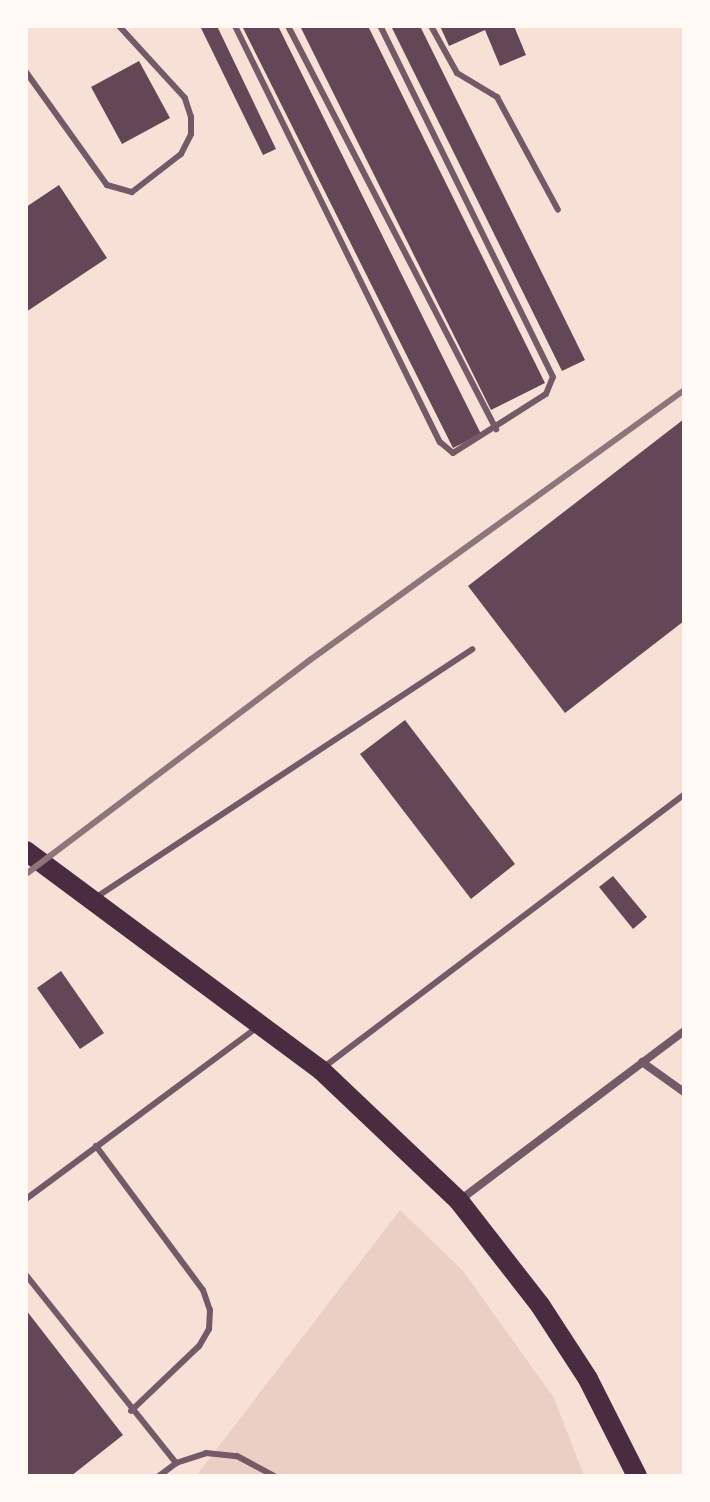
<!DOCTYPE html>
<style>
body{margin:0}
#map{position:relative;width:710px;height:1502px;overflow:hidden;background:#f7e1d7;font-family:Arial,sans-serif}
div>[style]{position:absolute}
.green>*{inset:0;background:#ebcfc5}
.building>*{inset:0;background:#644757}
.service>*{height:6px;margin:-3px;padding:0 3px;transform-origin:3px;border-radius:3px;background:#755966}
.minor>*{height:8px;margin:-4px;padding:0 4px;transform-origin:4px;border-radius:4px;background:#755966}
.primary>*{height:20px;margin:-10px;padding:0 10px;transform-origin:10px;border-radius:10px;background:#4a2c40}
.rail>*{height:6px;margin:-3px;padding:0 3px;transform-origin:3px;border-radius:3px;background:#8f747c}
span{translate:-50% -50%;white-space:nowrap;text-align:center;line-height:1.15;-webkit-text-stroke:6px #fffaf5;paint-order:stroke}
.frame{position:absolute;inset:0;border:28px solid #fffaf5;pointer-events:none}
</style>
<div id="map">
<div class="green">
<div style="clip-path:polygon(400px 1210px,463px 1271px,554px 1398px,584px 1476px,196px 1476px)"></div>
</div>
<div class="building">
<div style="clip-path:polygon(200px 26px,217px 26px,276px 149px,263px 155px)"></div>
<div style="clip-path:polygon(242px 26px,278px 26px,481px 434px,453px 448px)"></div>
<div style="clip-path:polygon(300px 26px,368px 26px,545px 383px,491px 410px)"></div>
<div style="clip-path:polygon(391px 26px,420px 26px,585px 360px,562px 371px)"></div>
<div style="clip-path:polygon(440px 26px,514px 26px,526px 55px,500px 66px,485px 30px,449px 46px)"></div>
<div style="clip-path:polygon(139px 61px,170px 118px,122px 144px,91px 87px)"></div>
<div style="clip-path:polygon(59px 185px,107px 258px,26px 312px,26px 207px)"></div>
<div style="clip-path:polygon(684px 419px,684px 621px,565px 713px,468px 586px)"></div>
<div style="clip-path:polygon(405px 720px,515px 864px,471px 899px,360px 754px)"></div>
<div style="clip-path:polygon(613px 876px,647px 917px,633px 929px,599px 887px)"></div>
<div style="clip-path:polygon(61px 971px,104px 1033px,80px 1049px,37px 988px)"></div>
<div style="clip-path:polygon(26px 1310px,123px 1435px,71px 1476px,26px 1476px)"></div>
</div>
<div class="service">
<div style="left:235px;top:26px;width:464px;rotate:63.8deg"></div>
<div style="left:440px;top:442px;width:17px;rotate:40deg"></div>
<div style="left:453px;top:453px;width:110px;rotate:-32.4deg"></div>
<div style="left:546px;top:394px;width:18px;rotate:-68deg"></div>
<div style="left:553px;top:377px;width:391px;rotate:-116.2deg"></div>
<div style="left:288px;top:26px;width:454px;rotate:62.7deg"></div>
<div style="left:431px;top:26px;width:54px;rotate:61deg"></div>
<div style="left:457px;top:73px;width:47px;rotate:31deg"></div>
<div style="left:497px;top:97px;width:128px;rotate:61.6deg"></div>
<div style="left:26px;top:72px;width:139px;rotate:54.4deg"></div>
<div style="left:107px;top:185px;width:26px;rotate:16deg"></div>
<div style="left:132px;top:192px;width:62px;rotate:-37.8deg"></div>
<div style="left:181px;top:154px;width:22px;rotate:-63deg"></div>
<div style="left:191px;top:134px;width:17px;rotate:-90deg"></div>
<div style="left:191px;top:117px;width:20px;rotate:-108deg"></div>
<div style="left:185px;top:98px;width:98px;rotate:-132.5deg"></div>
<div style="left:95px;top:898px;width:452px;rotate:-33.4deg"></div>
<div style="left:324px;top:1067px;width:451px;rotate:-37.1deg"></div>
<div style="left:96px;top:1146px;width:179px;rotate:53.4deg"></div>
<div style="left:203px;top:1290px;width:21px;rotate:71deg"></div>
<div style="left:210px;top:1310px;width:19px;rotate:93deg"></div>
<div style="left:209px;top:1329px;width:20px;rotate:120deg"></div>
<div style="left:199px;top:1346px;width:94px;rotate:136.3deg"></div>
<div style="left:26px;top:1199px;width:289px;rotate:-36.6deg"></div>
<div style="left:26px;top:1275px;width:241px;rotate:51.4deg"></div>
<div style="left:159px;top:1476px;width:21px;rotate:-37deg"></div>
<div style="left:176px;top:1463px;width:32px;rotate:-18deg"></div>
<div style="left:206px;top:1453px;width:31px;rotate:6deg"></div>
<div style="left:237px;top:1456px;width:42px;rotate:28.4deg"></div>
</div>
<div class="minor">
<div style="left:642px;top:1062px;width:52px;rotate:35.5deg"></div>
<div style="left:460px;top:1200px;width:281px;rotate:-37deg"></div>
</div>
<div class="primary">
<div style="left:26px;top:851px;width:367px;rotate:36.6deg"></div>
<div style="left:321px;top:1070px;width:190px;rotate:43.5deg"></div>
<div style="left:459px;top:1201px;width:132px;rotate:52.1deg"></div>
<div style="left:540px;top:1305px;width:88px;rotate:57deg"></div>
<div style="left:588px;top:1379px;width:109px;rotate:63.2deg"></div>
</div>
<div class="rail">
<div style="left:26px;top:874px;width:356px;rotate:-37deg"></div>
<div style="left:310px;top:660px;width:461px;rotate:-35.8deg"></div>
</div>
<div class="frame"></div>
</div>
